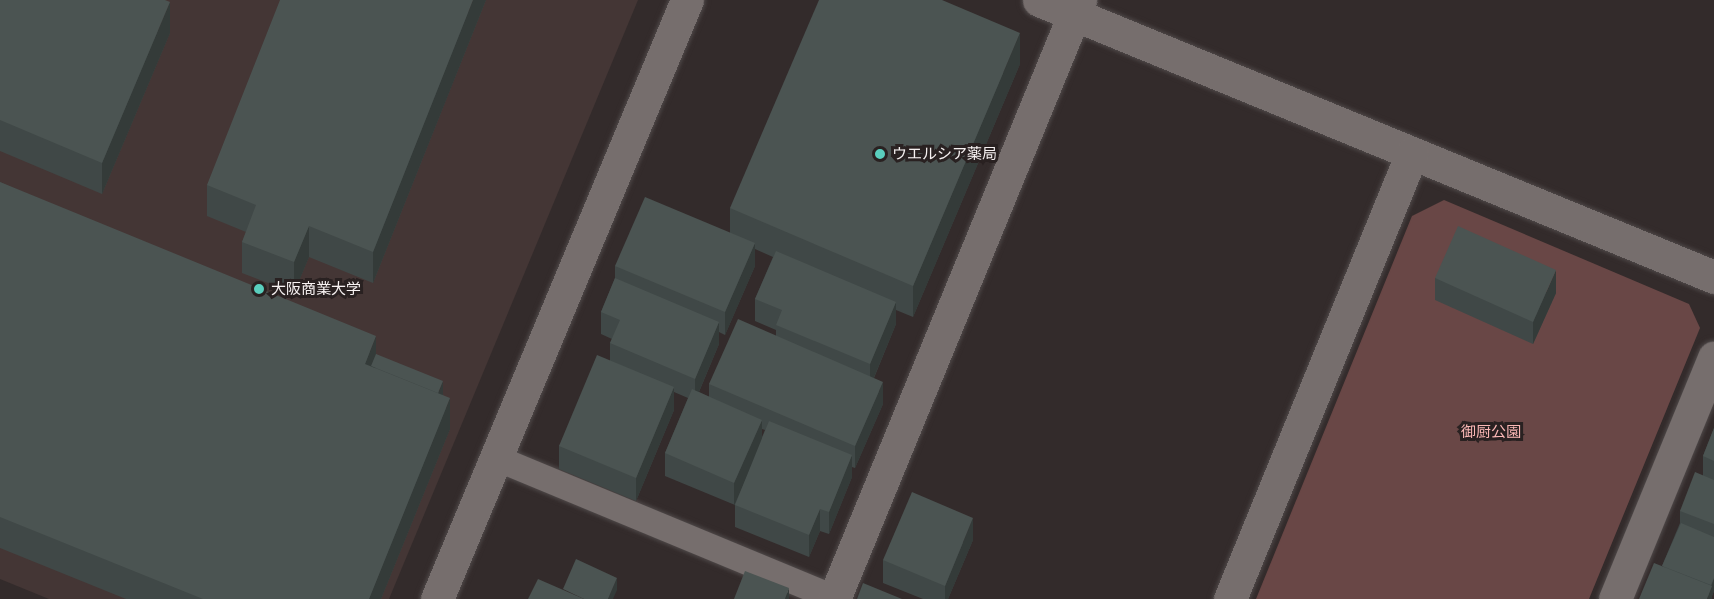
<!DOCTYPE html>
<meta charset="utf-8">
<style>
body{margin:0}
#map{position:relative;width:1714px;height:599px;overflow:hidden;background:#332b2b;font-family:Poppins,"Noto Sans JP",sans-serif}
div>[style]{position:absolute}
.built>*{inset:0;background:#443635}
.green>*{inset:0;background:#694746}
.roads{filter:drop-shadow(0 0 2px #4f4949) drop-shadow(0 0 2px #4f4949)}
.service>*{height:26px;margin:-13px;padding:0 13px;transform-origin:13px;border-radius:13px;background:#766e6d}
.minor>*{height:33px;margin:-16.5px;padding:0 16.5px;transform-origin:16.5px;border-radius:16.5px;background:#766e6d}
.wall>*{inset:0;background:#404847}
.shaded-wall>*{inset:0;background:#343b39}
.building>*{inset:0;background:#4b5452}
.dots>*{width:16px;height:16px;translate:-50% -50%;box-sizing:border-box;border:3px solid #292121;border-radius:50%}
span{translate:-50% -50%;white-space:nowrap;text-align:center;line-height:1.15;-webkit-text-stroke:6px #292121;paint-order:stroke}
.poi-label{font-size:15px;color:#f7f2f2}
.left{translate:0 -50%;text-align:left}
.park-label{font-size:15px;color:#fbb8b6}
</style>
<div id="map">
<div class="built">
<div style="clip-path:polygon(0 0,638px 0,389px 599px,49px 599px,0 579px)"></div>
</div>
<div class="green">
<div style="clip-path:polygon(1444px 200px,1689px 304px,1700px 328px,1589px 599px,1256px 599px,1412px 216px)"></div>
</div>
<div class="roads">
<div class="service">
<div style="left:496px;top:458px;width:366px;rotate:22.5deg"></div>
</div>
<div class="minor">
<div style="left:1039px;top:0;width:730px;rotate:22.31deg"></div>
<div style="left:437px;top:599px;width:649px;rotate:-67.35deg"></div>
<div style="left:834px;top:599px;width:648px;rotate:-67.67deg"></div>
<div style="left:1230px;top:599px;width:481px;rotate:-67.8deg"></div>
<div style="left:1615px;top:599px;width:261px;rotate:-67.7deg"></div>
</div>
</div>
<div class="wall">
<div style="clip-path:polygon(0 0,170px 33px,102px 194px,0 151px)"></div>
<div style="clip-path:polygon(486px 0,373px 283px,309px 257px,294px 293px,242px 273px,242px 242px,246px 232px,207px 216px,207px 185px)"></div>
<div style="clip-path:polygon(evenodd,1020px 64px,913px 317px,896px 310px,896px 324px,874px 378px,883px 404px,855px 468px,852px 467px,852px 477px,829px 534px,820px 531px,809px 557px,735px 527px,735px 505px,665px 476px,665px 453px,688px 398px,674px 392px,674px 410px,636px 501px,559px 469px,559px 446px,610px 361px,610px 343px,612px 339px,601px 334px,601px 312px,615px 278px,615px 266px,730px 233px,730px 208px,1020px 64px,755px 249px,773px 257px,755px 299px,755px 321px,776px 330px,776px 336px,709px 384px,709px 397px,699px 392px,719px 344px,719px 332px,725px 335px,755px 266px,755px 249px,1020px 64px,762px 429px,765px 430px,762px 437px,762px 429px)"></div>
<div style="clip-path:polygon(0 182px,376px 354px,443px 394px,450px 429px,381px 599px,126px 599px,0 548px)"></div>
<div style="clip-path:polygon(1435px 278px,1556px 293px,1533px 344px,1435px 300px)"></div>
<div style="clip-path:polygon(1714px 428px,1714px 591px,1712px 596px,1712px 599px,1662px 566px,1680px 523px,1680px 511px,1703px 475px,1703px 456px)"></div>
<div style="clip-path:polygon(973px 540px,948px 599px,923px 599px,883px 583px,883px 560px)"></div>
</div>
<div class="shaded-wall">
<div style="clip-path:polygon(473px 0,486px 0,373px 283px,373px 252px)"></div>
<div style="clip-path:polygon(170px 2px,170px 33px,102px 194px,102px 163px)"></div>
<div style="clip-path:polygon(1020px 33px,1020px 64px,913px 317px,913px 286px)"></div>
<div style="clip-path:polygon(309px 226px,309px 257px,294px 293px,294px 262px)"></div>
<div style="clip-path:polygon(755px 243px,755px 266px,725px 335px,725px 312px)"></div>
<div style="clip-path:polygon(1556px 270px,1556px 293px,1533px 344px,1533px 322px)"></div>
<div style="clip-path:polygon(896px 302px,896px 324px,870px 387px,870px 364px)"></div>
<div style="clip-path:polygon(719px 322px,719px 344px,695px 401px,695px 379px)"></div>
<div style="clip-path:polygon(376px 336px,376px 367px,369px 384px,365px 364px)"></div>
<div style="clip-path:polygon(443px 381px,443px 394px,432px 422px,432px 409px)"></div>
<div style="clip-path:polygon(883px 382px,883px 404px,855px 468px,855px 446px)"></div>
<div style="clip-path:polygon(674px 387px,674px 410px,636px 501px,636px 478px)"></div>
<div style="clip-path:polygon(450px 398px,450px 429px,381px 599px,369px 599px)"></div>
<div style="clip-path:polygon(762px 420px,762px 442px,734px 506px,734px 483px)"></div>
<div style="clip-path:polygon(852px 455px,852px 477px,829px 534px,829px 512px)"></div>
<div style="clip-path:polygon(820px 509px,820px 531px,809px 557px,809px 535px)"></div>
<div style="clip-path:polygon(973px 518px,973px 540px,948px 599px,945px 599px,945px 586px)"></div>
<div style="clip-path:polygon(617px 578px,617px 590px,613px 599px,608px 599px)"></div>
<div style="clip-path:polygon(1714px 578px,1714px 591px,1712px 596px,1712px 599px,1707px 599px)"></div>
<div style="clip-path:polygon(789px 588px,789px 599px,785px 599px)"></div>
</div>
<div class="building">
<div style="clip-path:polygon(0 0,165px 0,170px 2px,102px 163px,0 120px)"></div>
<div style="clip-path:polygon(280px 0,473px 0,373px 252px,309px 226px,294px 262px,242px 242px,256px 205px,207px 185px)"></div>
<div style="clip-path:polygon(819px 0,942px 0,1020px 33px,913px 286px,730px 208px)"></div>
<div style="clip-path:polygon(0 182px,376px 336px,365px 364px,450px 398px,369px 599px,203px 599px,0 517px)"></div>
<div style="clip-path:polygon(645px 197px,755px 243px,725px 312px,615px 266px)"></div>
<div style="clip-path:polygon(1458px 226px,1556px 270px,1533px 322px,1435px 278px)"></div>
<div style="clip-path:polygon(776px 251px,896px 302px,870px 364px,776px 325px,782px 310px,755px 299px)"></div>
<div style="clip-path:polygon(615px 278px,719px 322px,695px 379px,610px 343px,620px 320px,601px 312px)"></div>
<div style="clip-path:polygon(738px 319px,883px 382px,855px 446px,709px 384px)"></div>
<div style="clip-path:polygon(376px 354px,443px 381px,438px 393px,371px 366px)"></div>
<div style="clip-path:polygon(597px 355px,674px 387px,636px 478px,559px 446px)"></div>
<div style="clip-path:polygon(692px 389px,762px 420px,734px 483px,665px 453px)"></div>
<div style="clip-path:polygon(769px 421px,852px 455px,829px 512px,820px 509px,809px 535px,735px 505px)"></div>
<div style="clip-path:polygon(1714px 428px,1714px 461px,1703px 456px)"></div>
<div style="clip-path:polygon(1695px 472px,1714px 480px,1714px 524px,1680px 511px)"></div>
<div style="clip-path:polygon(912px 492px,973px 518px,945px 586px,883px 560px)"></div>
<div style="clip-path:polygon(1681px 523px,1714px 537px,1714px 578px,1711px 585px,1662px 566px)"></div>
<div style="clip-path:polygon(576px 559px,617px 578px,608px 599px,584px 599px,563px 589px)"></div>
<div style="clip-path:polygon(1654px 563px,1712px 586px,1707px 599px,1639px 599px)"></div>
<div style="clip-path:polygon(745px 571px,789px 588px,785px 599px,734px 599px)"></div>
<div style="clip-path:polygon(538px 579px,584px 599px,528px 599px)"></div>
<div style="clip-path:polygon(863px 583px,902px 599px,857px 599px)"></div>
</div>
<div class="dots">
<div style="left:880px;top:154px;background:#5acebd"></div>
<div style="left:259px;top:289px;background:#5acebd"></div>
</div>
<div class="poi-label">
<span class="left" style="left:892px;top:154px">ウエルシア薬局</span>
<span class="left" style="left:271px;top:289px">大阪商業大学</span>
</div>
<div class="park-label">
<span style="left:1491px;top:432px">御厨公園</span>
</div>
</div>
